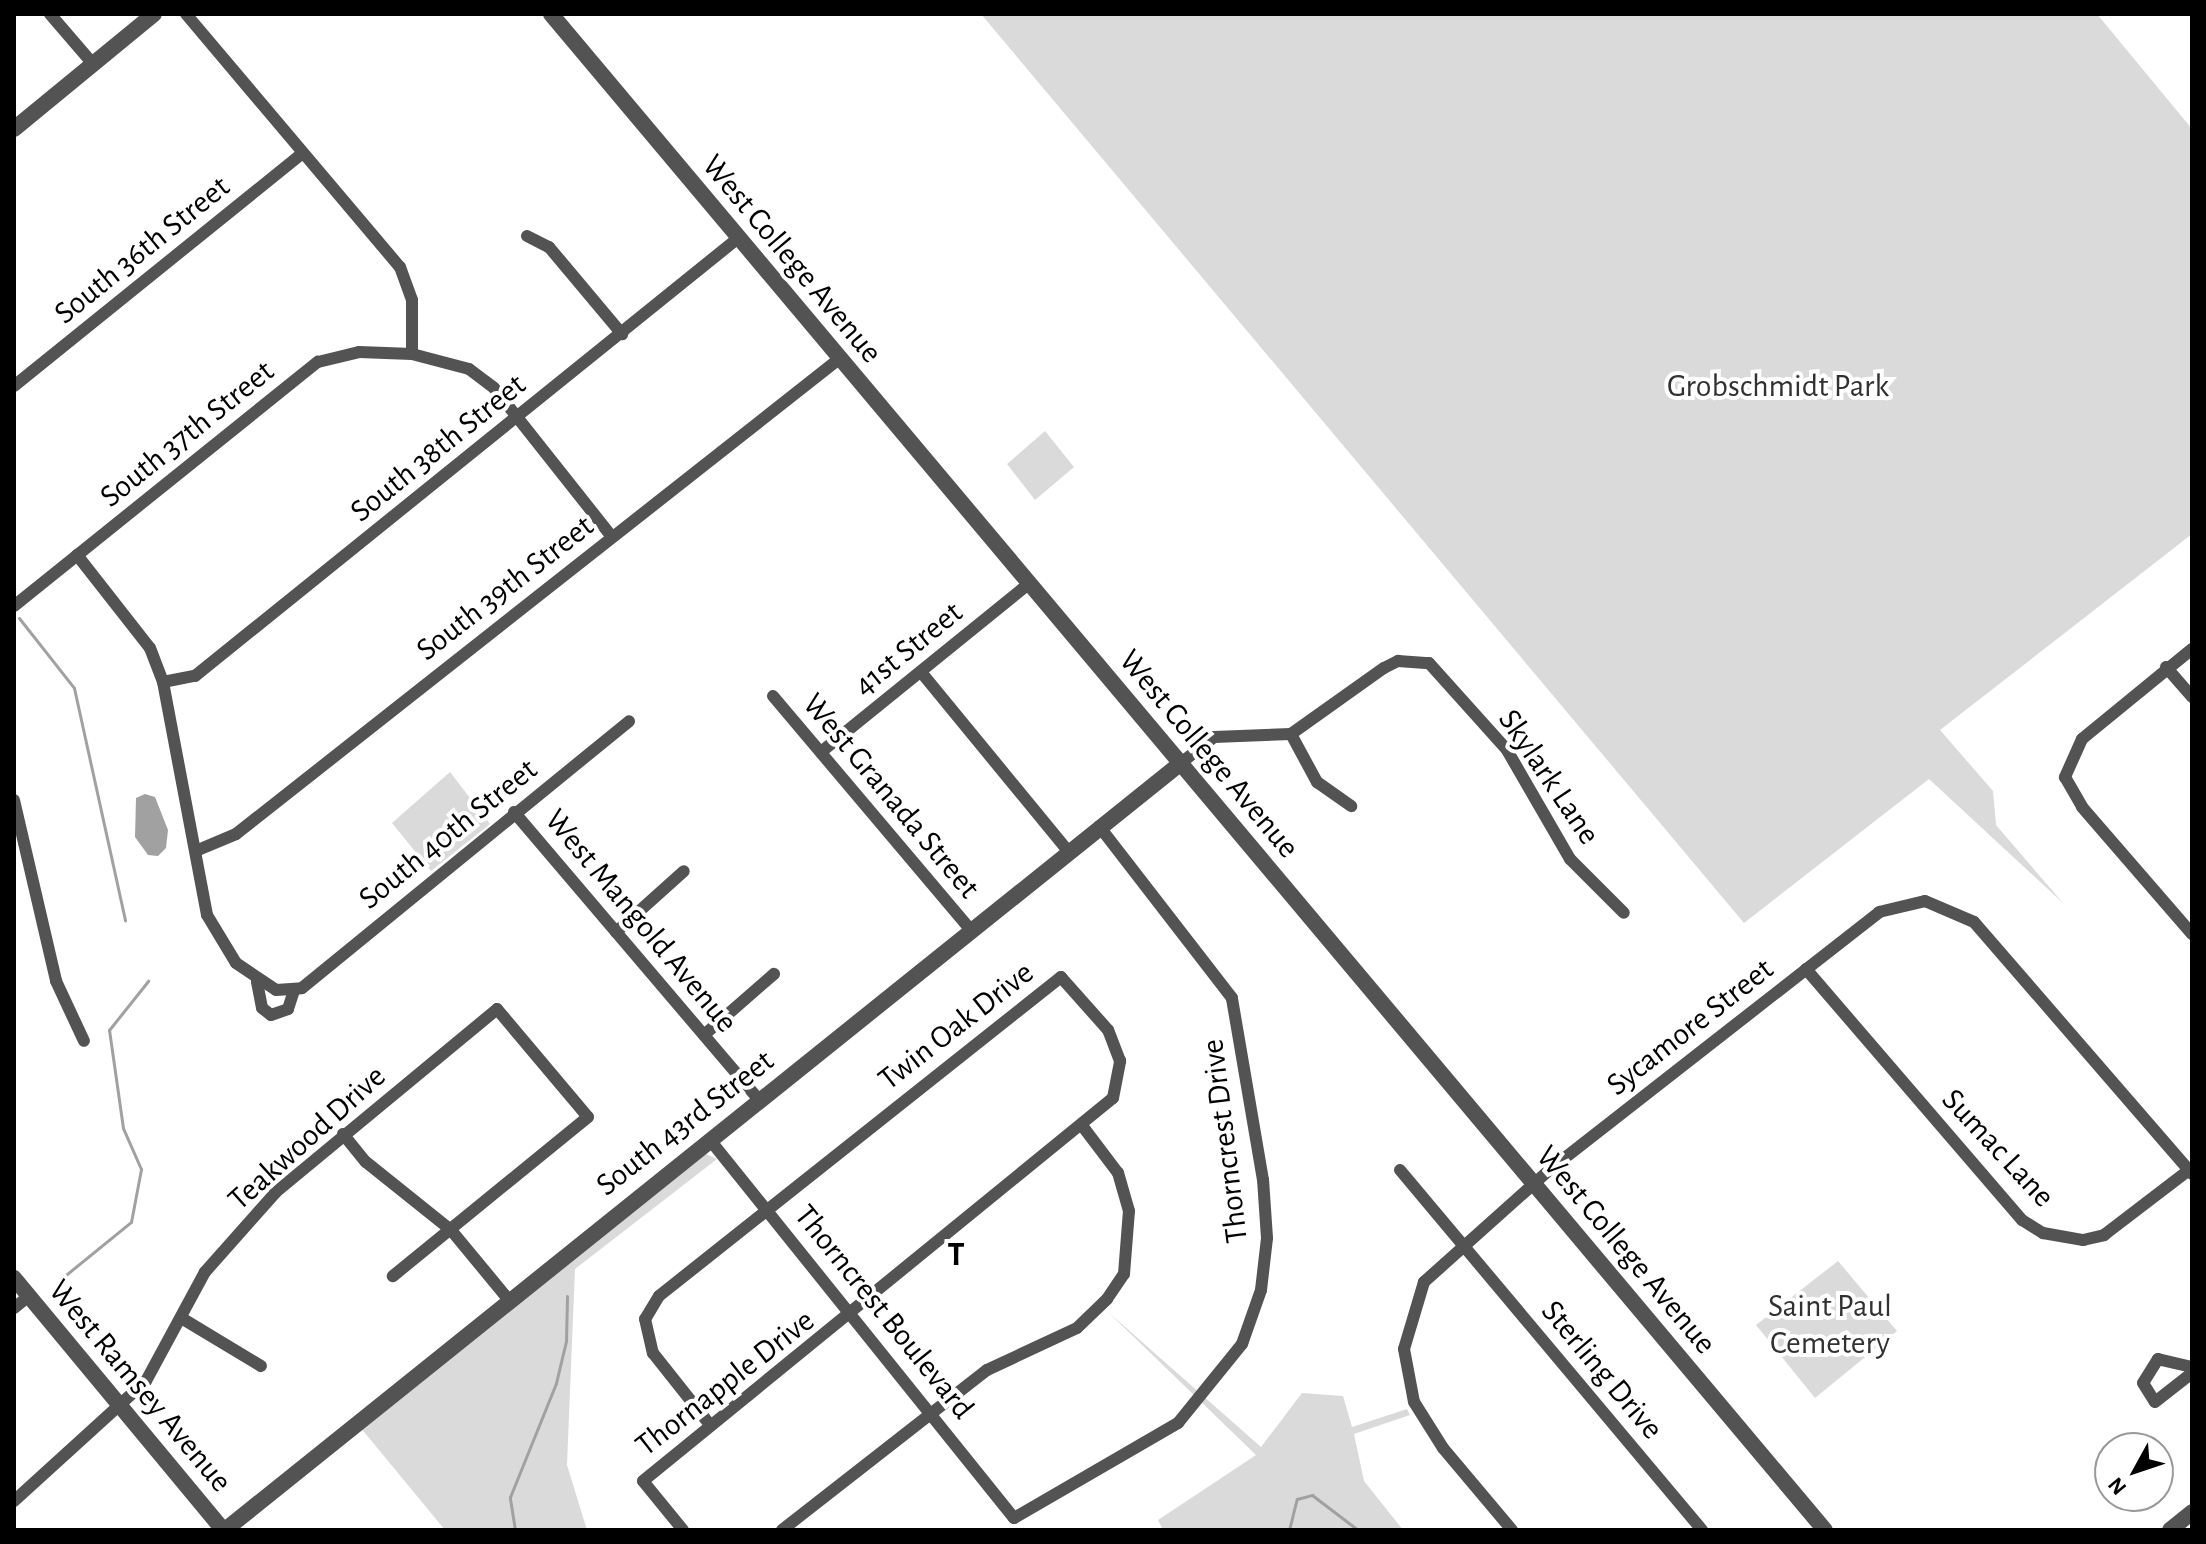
<!DOCTYPE html>
<style>
body{margin:0}
#map{position:relative;width:2206px;height:1544px;overflow:hidden;background:#fff;font-family:"Alegreya Sans",sans-serif}
div>[style]{position:absolute}
.green>*{inset:0;background:#dadada}
.water>*{inset:0;background:#a1a1a1}
.stream>*{height:3px;margin:-1.5px;padding:0 1.5px;transform-origin:1.5px;border-radius:1.5px;background:#a1a1a1}
.minor>*{height:12px;margin:-6px;padding:0 6px;transform-origin:6px;border-radius:6px;background:#535353}
.tertiary>*{height:16px;margin:-8px;padding:0 8px;transform-origin:8px;border-radius:8px;background:#535353}
span{translate:-50% -50%;white-space:nowrap;text-align:center;line-height:1.15;-webkit-text-stroke:8px #fff;paint-order:stroke}
.street-label{font-size:32px;color:#000}
.park-label{font-size:32px;color:#313131}
.neighbourhood-label{font-size:34px;color:#000;font-weight:700}
.frame{position:absolute;inset:0;border:16px solid #000;pointer-events:none}
.north{position:absolute;left:2094px;top:1432px;width:80px;height:80px;box-sizing:border-box;background:#fff;border:2px solid #999;border-radius:50%;rotate:230deg;font-size:22px;font-weight:700;line-height:32px;text-align:center;color:#000}
.north::after{content:'';display:block;margin:auto;width:28px;height:36px;background:#000;clip-path:polygon(50% 0,100% 100%,50% 72%,0 100%)}
</style>
<div id="map">
<div class="green">
<div style="clip-path:polygon(981px 14px,2097px 14px,2192px 129px,2192px 534px,1940px 730px,1993px 791px,1996px 825px,2063px 903px,1929px 779px,1744px 923px)"></div>
<div style="clip-path:polygon(1045px 431px,1074px 467px,1035px 500px,1007px 464px)"></div>
<div style="clip-path:polygon(450px 772px,490px 824px,431px 871px,392px 823px)"></div>
<div style="clip-path:polygon(706px 1154px,717px 1159px,575px 1269px,567px 1465px,587px 1530px,445px 1530px,360px 1427px)"></div>
<div style="clip-path:polygon(1838px 1261px,1897px 1331px,1815px 1398px,1756px 1325px)"></div>
<div style="clip-path:polygon(1107px 1311px,1261px 1447px,1302px 1393px,1343px 1396px,1352px 1427px,1407px 1409px,1410px 1415px,1354px 1434px,1364px 1481px,1403px 1530px,1163px 1530px,1158px 1520px,1256px 1455px)"></div>
</div>
<div class="water">
<div style="clip-path:polygon(145px 794px,155px 797px,168px 830px,166px 848px,158px 856px,148px 855px,135px 837px,136px 798px)"></div>
</div>
<div class="stream">
<div style="left:19px;top:618px;width:89px;rotate:51.8deg"></div>
<div style="left:74px;top:688px;width:238px;rotate:77.6deg"></div>
<div style="left:62px;top:1278px;width:89px;rotate:-39.1deg"></div>
<div style="left:131px;top:1222px;width:54px;rotate:-79.3deg"></div>
<div style="left:141px;top:1169px;width:45px;rotate:-113.7deg"></div>
<div style="left:123px;top:1128px;width:99px;rotate:-98.1deg"></div>
<div style="left:109px;top:1030px;width:63px;rotate:-51.5deg"></div>
<div style="left:515px;top:1530px;width:33px;rotate:-99deg"></div>
<div style="left:510px;top:1497px;width:123px;rotate:-68deg"></div>
<div style="left:556px;top:1383px;width:43px;rotate:-76.6deg"></div>
<div style="left:566px;top:1341px;width:45px;rotate:-88.7deg"></div>
<div style="left:1289px;top:1530px;width:32px;rotate:-76deg"></div>
<div style="left:1297px;top:1499px;width:16px;rotate:-15deg"></div>
<div style="left:1312px;top:1495px;width:58px;rotate:37.3deg"></div>
</div>
<div class="minor">
<div style="left:50px;top:14px;width:66px;rotate:49.3deg"></div>
<div style="left:186px;top:14px;width:331px;rotate:49.8deg"></div>
<div style="left:400px;top:267px;width:35px;rotate:70deg"></div>
<div style="left:412px;top:300px;width:54px;rotate:90deg"></div>
<div style="left:412px;top:354px;width:59px;rotate:14.7deg"></div>
<div style="left:469px;top:369px;width:31px;rotate:37deg"></div>
<div style="left:494px;top:388px;width:190px;rotate:51.6deg"></div>
<div style="left:527px;top:236px;width:25px;rotate:27deg"></div>
<div style="left:549px;top:247px;width:114px;rotate:50deg"></div>
<div style="left:14px;top:386px;width:370px;rotate:-38.9deg"></div>
<div style="left:77px;top:555px;width:118px;rotate:51.9deg"></div>
<div style="left:150px;top:648px;width:36px;rotate:69deg"></div>
<div style="left:163px;top:682px;width:237px;rotate:79.3deg"></div>
<div style="left:207px;top:915px;width:56px;rotate:58.9deg"></div>
<div style="left:236px;top:963px;width:48px;rotate:34deg"></div>
<div style="left:276px;top:990px;width:26px;rotate:-4deg"></div>
<div style="left:302px;top:988px;width:422px;rotate:-39.2deg"></div>
<div style="left:14px;top:606px;width:390px;rotate:-38.8deg"></div>
<div style="left:318px;top:362px;width:42px;rotate:-13.7deg"></div>
<div style="left:359px;top:352px;width:53px;rotate:2.2deg"></div>
<div style="left:2192px;top:649px;width:142px;rotate:140.7deg"></div>
<div style="left:2082px;top:739px;width:42px;rotate:114.1deg"></div>
<div style="left:2065px;top:777px;width:34px;rotate:60deg"></div>
<div style="left:2082px;top:807px;width:168px;rotate:49.1deg"></div>
<div style="left:2166px;top:667px;width:40px;rotate:49deg"></div>
<div style="left:921px;top:672px;width:232px;rotate:50.6deg"></div>
<div style="left:163px;top:682px;width:33px;rotate:-11deg"></div>
<div style="left:195px;top:676px;width:696px;rotate:-38.88deg"></div>
<div style="left:773px;top:696px;width:304px;rotate:49.8deg"></div>
<div style="left:1291px;top:734px;width:55px;rotate:61.6deg"></div>
<div style="left:1317px;top:782px;width:42px;rotate:35.2deg"></div>
<div style="left:821px;top:752px;width:265px;rotate:-39deg"></div>
<div style="left:1181px;top:763px;width:42px;rotate:-38.2deg"></div>
<div style="left:1214px;top:737px;width:77px;rotate:-2.2deg"></div>
<div style="left:1291px;top:734px;width:114px;rotate:-35.4deg"></div>
<div style="left:1384px;top:668px;width:16px;rotate:-27deg"></div>
<div style="left:1398px;top:661px;width:31px;rotate:4deg"></div>
<div style="left:1429px;top:663px;width:117px;rotate:48.1deg"></div>
<div style="left:1507px;top:750px;width:126px;rotate:60deg"></div>
<div style="left:1570px;top:859px;width:76px;rotate:45deg"></div>
<div style="left:14px;top:800px;width:186px;rotate:76.9deg"></div>
<div style="left:56px;top:981px;width:66px;rotate:65deg"></div>
<div style="left:514px;top:812px;width:380px;rotate:49.6deg"></div>
<div style="left:198px;top:850px;width:41px;rotate:-22.8deg"></div>
<div style="left:236px;top:834px;width:768px;rotate:-38.23deg"></div>
<div style="left:616px;top:932px;width:91px;rotate:-41.9deg"></div>
<div style="left:1806px;top:969px;width:331px;rotate:49.3deg"></div>
<div style="left:2022px;top:1220px;width:25px;rotate:32deg"></div>
<div style="left:2043px;top:1233px;width:41px;rotate:9.9deg"></div>
<div style="left:2083px;top:1240px;width:22px;rotate:-13deg"></div>
<div style="left:2104px;top:1235px;width:107px;rotate:-37.4deg"></div>
<div style="left:257px;top:982px;width:26px;rotate:79deg"></div>
<div style="left:262px;top:1008px;width:11px;rotate:38deg"></div>
<div style="left:271px;top:1015px;width:18px;rotate:-19deg"></div>
<div style="left:288px;top:1009px;width:20px;rotate:-72deg"></div>
<div style="left:704px;top:1035px;width:93px;rotate:-41.1deg"></div>
<div style="left:343px;top:1134px;width:36px;rotate:51deg"></div>
<div style="left:366px;top:1162px;width:109px;rotate:38.7deg"></div>
<div style="left:451px;top:1230px;width:89px;rotate:50.4deg"></div>
<div style="left:710px;top:1140px;width:485px;rotate:51.2deg"></div>
<div style="left:1014px;top:1518px;width:190px;rotate:-30.1deg"></div>
<div style="left:1178px;top:1423px;width:102px;rotate:-51deg"></div>
<div style="left:1242px;top:1344px;width:57px;rotate:-70.6deg"></div>
<div style="left:1261px;top:1290px;width:52px;rotate:-83.4deg"></div>
<div style="left:1267px;top:1238px;width:58px;rotate:-93.9deg"></div>
<div style="left:1263px;top:1180px;width:185px;rotate:-99.7deg"></div>
<div style="left:1232px;top:998px;width:217px;rotate:-127.7deg"></div>
<div style="left:1400px;top:1170px;width:470px;rotate:50deg"></div>
<div style="left:14px;top:1308px;width:19px;rotate:-39deg"></div>
<div style="left:183px;top:1319px;width:91px;rotate:31.1deg"></div>
<div style="left:2192px;top:1367px;width:35px;rotate:-167deg"></div>
<div style="left:2158px;top:1359px;width:28px;rotate:122deg"></div>
<div style="left:2143px;top:1383px;width:22px;rotate:58deg"></div>
<div style="left:2155px;top:1402px;width:47px;rotate:-38.1deg"></div>
<div style="left:14px;top:1501px;width:178px;rotate:-42.3deg"></div>
<div style="left:146px;top:1381px;width:124px;rotate:-61.6deg"></div>
<div style="left:205px;top:1272px;width:107px;rotate:-48.4deg"></div>
<div style="left:276px;top:1192px;width:287px;rotate:-39.6deg"></div>
<div style="left:497px;top:1009px;width:141px;rotate:49.9deg"></div>
<div style="left:588px;top:1117px;width:252px;rotate:140.8deg"></div>
<div style="left:683px;top:1530px;width:63px;rotate:-129.2deg"></div>
<div style="left:643px;top:1481px;width:606px;rotate:-39.18deg"></div>
<div style="left:1113px;top:1098px;width:38px;rotate:-79deg"></div>
<div style="left:1120px;top:1061px;width:33px;rotate:-111deg"></div>
<div style="left:1108px;top:1030px;width:71px;rotate:-131.6deg"></div>
<div style="left:1061px;top:977px;width:513px;rotate:141.57deg"></div>
<div style="left:659px;top:1296px;width:27px;rotate:121deg"></div>
<div style="left:645px;top:1319px;width:35px;rotate:77deg"></div>
<div style="left:653px;top:1353px;width:92px;rotate:51.6deg"></div>
<div style="left:782px;top:1530px;width:260px;rotate:-38deg"></div>
<div style="left:987px;top:1370px;width:99px;rotate:-25deg"></div>
<div style="left:1077px;top:1328px;width:42px;rotate:-44deg"></div>
<div style="left:1107px;top:1299px;width:30px;rotate:-56deg"></div>
<div style="left:1124px;top:1274px;width:63px;rotate:-85.5deg"></div>
<div style="left:1129px;top:1211px;width:40px;rotate:-106deg"></div>
<div style="left:1118px;top:1173px;width:56px;rotate:-127.1deg"></div>
<div style="left:1512px;top:1530px;width:107px;rotate:-130.1deg"></div>
<div style="left:1443px;top:1448px;width:54px;rotate:-122.2deg"></div>
<div style="left:1414px;top:1402px;width:54px;rotate:-100.7deg"></div>
<div style="left:1404px;top:1349px;width:70px;rotate:-73.4deg"></div>
<div style="left:1424px;top:1282px;width:166px;rotate:-41.8deg"></div>
<div style="left:1548px;top:1171px;width:420px;rotate:-38deg"></div>
<div style="left:1879px;top:912px;width:47px;rotate:-13.4deg"></div>
<div style="left:1925px;top:901px;width:53px;rotate:23.2deg"></div>
<div style="left:1974px;top:922px;width:333px;rotate:49.1deg"></div>
</div>
<div class="tertiary">
<div style="left:551px;top:14px;width:1980px;rotate:49.96deg"></div>
<div style="left:14px;top:129px;width:181px;rotate:-39.4deg"></div>
<div style="left:14px;top:1278px;width:327px;rotate:50.3deg"></div>
<div style="left:225px;top:1530px;width:1226px;rotate:-38.74deg"></div>
<div style="left:2170px;top:1530px;width:28px;rotate:-39deg"></div>
</div>
<div class="street-label">
<span style="left:142px;top:250px;rotate:-39deg">South 36th Street</span>
<span style="left:792px;top:259px;rotate:50deg">West College Avenue</span>
<span style="left:187px;top:434px;rotate:-39deg">South 37th Street</span>
<span style="left:438px;top:448px;rotate:-39deg">South 38th Street</span>
<span style="left:505px;top:588px;rotate:-38deg">South 39th Street</span>
<span style="left:908px;top:649px;rotate:-39deg">41st Street</span>
<span style="left:1209px;top:754px;rotate:50deg">West College Avenue</span>
<span style="left:1549px;top:777px;rotate:56deg">Skylark Lane</span>
<span style="left:891px;top:796px;rotate:50deg">West Granada Street</span>
<span style="left:448px;top:834px;rotate:-39deg">South 40th Street</span>
<span style="left:641px;top:921px;rotate:50deg">West Mangold Avenue</span>
<span style="left:956px;top:1026px;rotate:-38deg">Twin Oak Drive</span>
<span style="left:1690px;top:1027px;rotate:-38deg">Sycamore Street</span>
<span style="left:685px;top:1123px;rotate:-38deg">South 43rd Street</span>
<span style="left:307px;top:1138px;rotate:-42deg">Teakwood Drive</span>
<span style="left:1225px;top:1141px;rotate:-97deg">Thorncrest Drive</span>
<span style="left:1998px;top:1148px;rotate:47deg">Sumac Lane</span>
<span style="left:1626px;top:1250px;rotate:50deg">West College Avenue</span>
<span style="left:884px;top:1312px;rotate:51deg">Thorncrest Boulevard</span>
<span style="left:1602px;top:1370px;rotate:50deg">Sterling Drive</span>
<span style="left:725px;top:1383px;rotate:-38deg">Thornapple Drive</span>
<span style="left:140px;top:1386px;rotate:50deg">West Ramsey Avenue</span>
</div>
<div class="park-label">
<span style="left:1778px;top:386px">Grobschmidt Park</span>
<span style="left:1830px;top:1325px">Saint Paul<br>Cemetery</span>
</div>
<div class="neighbourhood-label">
<span style="left:956px;top:1256px">T</span>
</div>
<div class="frame"></div>
<div class="north">N</div>
</div>
